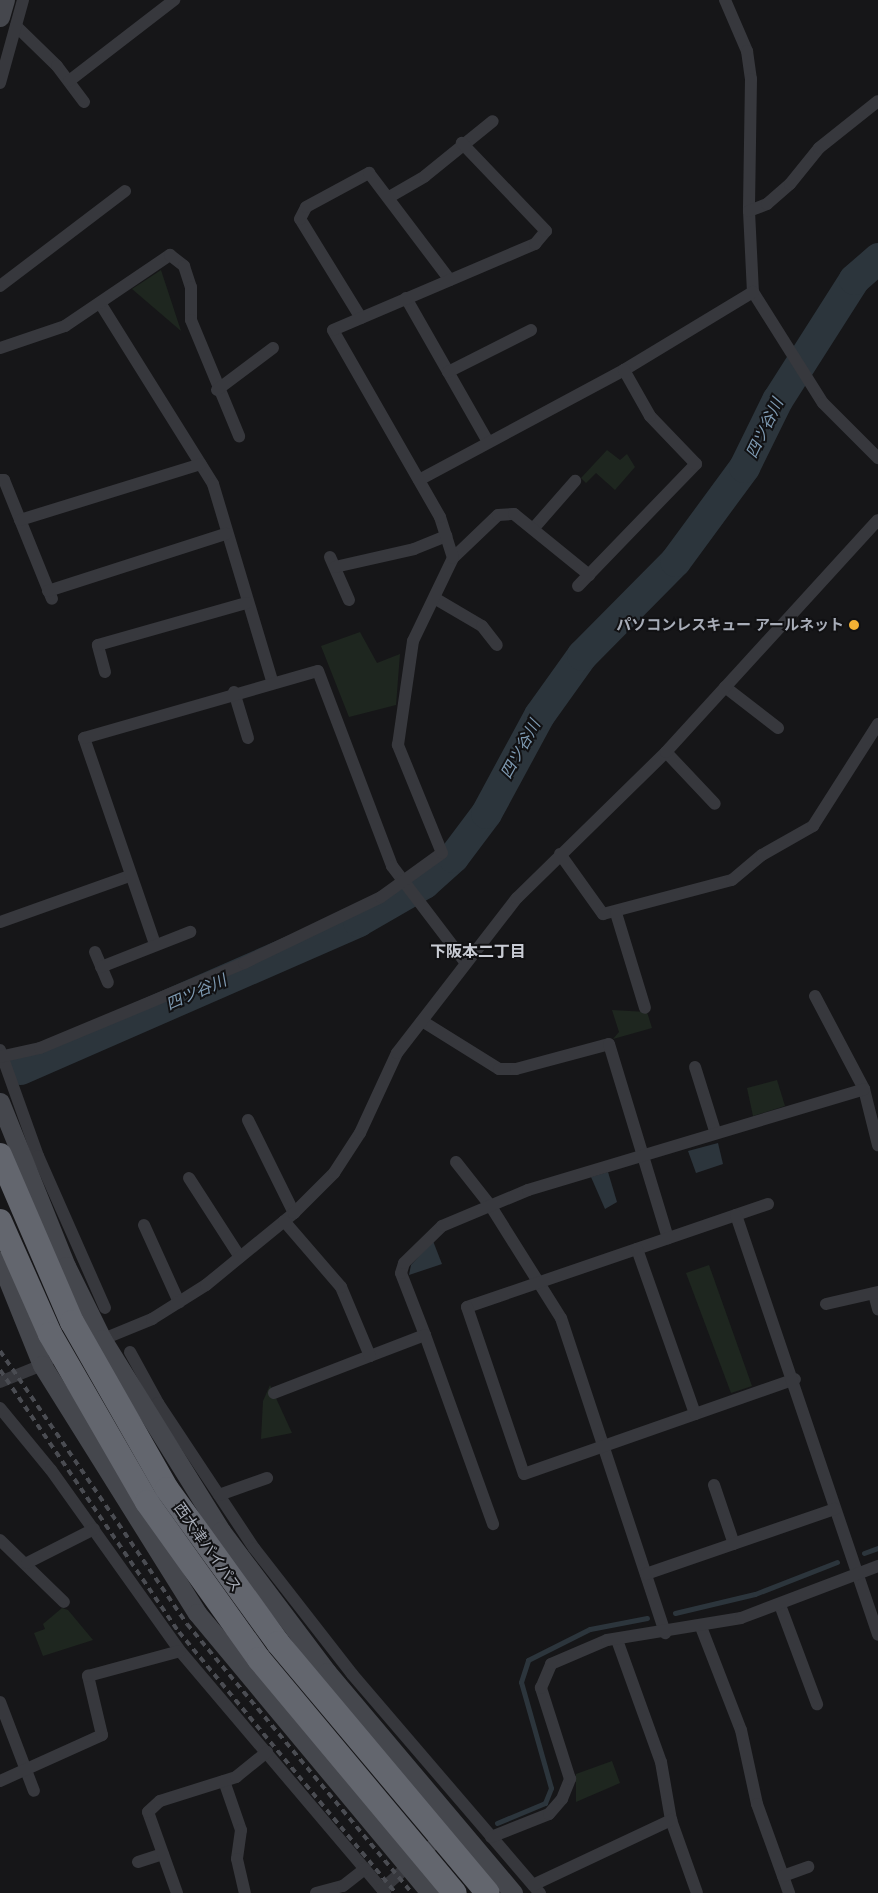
<!DOCTYPE html>
<meta charset="utf-8">
<style>
body{margin:0}
#map{position:relative;width:878px;height:1893px;overflow:hidden;background:#161618;font-family:Lato,"Noto Sans JP",sans-serif}
div>[style]{position:absolute}
.green>*{inset:0;background:#1e261f}
.water>*{inset:0;background:#2c353c}
.stream>*{height:5px;margin:-2.5px;padding:0 2.5px;transform-origin:2.5px;border-radius:2.5px;background:#2c353c}
.river>*{height:31px;margin:-15.5px;padding:0 15.5px;transform-origin:15.5px;border-radius:15.5px;background:#2c353c}
.street>*{height:12px;margin:-6px;padding:0 6px;transform-origin:6px;border-radius:6px;background:#37383d}
.secondary>*{height:19px;margin:-9.5px;padding:0 9.5px;transform-origin:9.5px;border-radius:9.5px;background:#45474d}
.rail>*{height:4px;margin-top:-2px;transform-origin:0;background:repeating-linear-gradient(90deg,#4a4c52 0 6px,transparent 0 11px)}
.highway-bridge>*{height:24px;margin:-12px;padding:0 12px;transform-origin:12px;border-radius:12px;background:#63666e}
.dots>*{width:14px;height:14px;translate:-50% -50%;box-sizing:border-box;border:2px solid #111113;border-radius:50%}
span{translate:-50% -50%;white-space:nowrap;text-align:center;line-height:1.15;-webkit-text-stroke:4px #111113;paint-order:stroke}
.poi-label{font-size:15px;color:#a8adb8;font-weight:700}
.right{translate:-100% -50%;text-align:right}
.street-label{font-size:15px;color:#a8adb8}
.water-label{font-size:16px;color:#7f9bb3;font-style:italic}
.neighbourhood-label{font-size:16px;color:#c9ccd4;font-weight:700}
</style>
<div id="map">
<div class="green">
<div style="clip-path:polygon(161px 270px,181px 331px,132px 289px)"></div>
<div style="clip-path:polygon(607px 450px,620px 460px,627px 454px,635px 467px,615px 490px,596px 473px,586px 483px,581px 478px)"></div>
<div style="clip-path:polygon(360px 632px,377px 663px,400px 654px,396px 705px,349px 717px,321px 646px)"></div>
<div style="clip-path:polygon(612px 1010px,647px 1012px,652px 1028px,613px 1039px,619px 1032px)"></div>
<div style="clip-path:polygon(777px 1080px,785px 1106px,753px 1116px,747px 1088px)"></div>
<div style="clip-path:polygon(709px 1265px,752px 1386px,731px 1393px,686px 1273px)"></div>
<div style="clip-path:polygon(270px 1385px,292px 1433px,261px 1439px,263px 1401px)"></div>
<div style="clip-path:polygon(62px 1608px,68px 1610px,93px 1640px,43px 1656px,34px 1633px,45px 1629px,43px 1624px)"></div>
<div style="clip-path:polygon(612px 1761px,620px 1783px,576px 1802px,576px 1774px)"></div>
</div>
<div class="water">
<div style="clip-path:polygon(718px 1143px,723px 1164px,696px 1173px,688px 1151px)"></div>
<div style="clip-path:polygon(608px 1172px,617px 1202px,605px 1209px,591px 1177px)"></div>
<div style="clip-path:polygon(433px 1241px,442px 1264px,409px 1275px,411px 1265px)"></div>
</div>
<div class="stream">
<div style="left:864px;top:1553px;width:15px;rotate:-20deg"></div>
<div style="left:675px;top:1613px;width:82px;rotate:-13.4deg"></div>
<div style="left:755px;top:1594px;width:88px;rotate:-21.3deg"></div>
<div style="left:497px;top:1823px;width:52px;rotate:-22.6deg"></div>
<div style="left:545px;top:1803px;width:16px;rotate:-68deg"></div>
<div style="left:551px;top:1788px;width:110px;rotate:-105.8deg"></div>
<div style="left:521px;top:1682px;width:23px;rotate:-72deg"></div>
<div style="left:528px;top:1660px;width:69px;rotate:-26.6deg"></div>
<div style="left:590px;top:1629px;width:58px;rotate:-10.9deg"></div>
</div>
<div class="river">
<div style="left:20px;top:1069px;width:369px;rotate:-23.6deg"></div>
<div style="left:358px;top:921px;width:76px;rotate:-29.9deg"></div>
<div style="left:424px;top:883px;width:39px;rotate:-42deg"></div>
<div style="left:453px;top:857px;width:55px;rotate:-53.1deg"></div>
<div style="left:486px;top:813px;width:111px;rotate:-61.6deg"></div>
<div style="left:539px;top:715px;width:74px;rotate:-54.4deg"></div>
<div style="left:582px;top:655px;width:132px;rotate:-45.3deg"></div>
<div style="left:675px;top:561px;width:117px;rotate:-53.7deg"></div>
<div style="left:744px;top:467px;width:75px;rotate:-63.8deg"></div>
<div style="left:777px;top:400px;width:143px;rotate:-57.5deg"></div>
<div style="left:854px;top:279px;width:32px;rotate:-41deg"></div>
</div>
<div class="street">
<div style="left:725px;top:0;width:56px;rotate:66.7deg"></div>
<div style="left:747px;top:51px;width:28px;rotate:82deg"></div>
<div style="left:751px;top:79px;width:132px;rotate:90.9deg"></div>
<div style="left:749px;top:211px;width:81px;rotate:87.2deg"></div>
<div style="left:753px;top:292px;width:131px;rotate:57.8deg"></div>
<div style="left:823px;top:403px;width:78px;rotate:45deg"></div>
<div style="left:16px;top:26px;width:57px;rotate:44.3deg"></div>
<div style="left:57px;top:66px;width:45px;rotate:53.1deg"></div>
<div style="left:69px;top:81px;width:133px;rotate:-37.6deg"></div>
<div style="left:0;top:83px;width:86px;rotate:-74.5deg"></div>
<div style="left:391px;top:196px;width:39px;rotate:-30deg"></div>
<div style="left:425px;top:176px;width:87px;rotate:-39deg"></div>
<div style="left:749px;top:211px;width:19px;rotate:-21deg"></div>
<div style="left:767px;top:204px;width:30px;rotate:-41deg"></div>
<div style="left:790px;top:184px;width:46px;rotate:-51.1deg"></div>
<div style="left:819px;top:148px;width:75px;rotate:-38.5deg"></div>
<div style="left:0;top:286px;width:157px;rotate:-37.2deg"></div>
<div style="left:406px;top:298px;width:166px;rotate:60.3deg"></div>
<div style="left:100px;top:303px;width:213px;rotate:58deg"></div>
<div style="left:213px;top:484px;width:206px;rotate:73.3deg"></div>
<div style="left:361px;top:318px;width:116px;rotate:-121.6deg"></div>
<div style="left:300px;top:219px;width:13px;rotate:-63deg"></div>
<div style="left:306px;top:207px;width:72px;rotate:-28.4deg"></div>
<div style="left:369px;top:173px;width:134px;rotate:52.9deg"></div>
<div style="left:0;top:348px;width:69px;rotate:-18.7deg"></div>
<div style="left:65px;top:326px;width:127px;rotate:-34.1deg"></div>
<div style="left:170px;top:255px;width:18px;rotate:38deg"></div>
<div style="left:184px;top:266px;width:22px;rotate:72deg"></div>
<div style="left:191px;top:287px;width:33px;rotate:90deg"></div>
<div style="left:191px;top:320px;width:126px;rotate:67.5deg"></div>
<div style="left:448px;top:372px;width:93px;rotate:-26.8deg"></div>
<div style="left:217px;top:390px;width:70px;rotate:-36.9deg"></div>
<div style="left:0;top:480px;width:4px"></div>
<div style="left:4px;top:480px;width:128px;rotate:68deg"></div>
<div style="left:419px;top:480px;width:233px;rotate:-28.2deg"></div>
<div style="left:624px;top:370px;width:151px;rotate:-31.2deg"></div>
<div style="left:20px;top:520px;width:189px;rotate:-17.2deg"></div>
<div style="left:533px;top:529px;width:64px;rotate:-48.8deg"></div>
<div style="left:330px;top:557px;width:47px;rotate:66.2deg"></div>
<div style="left:453px;top:558px;width:62px;rotate:-43.7deg"></div>
<div style="left:498px;top:515px;width:16px;rotate:-4deg"></div>
<div style="left:514px;top:514px;width:97px;rotate:39.1deg"></div>
<div style="left:335px;top:567px;width:81px;rotate:-12.8deg"></div>
<div style="left:414px;top:549px;width:35px;rotate:-22deg"></div>
<div style="left:578px;top:586px;width:170px;rotate:-46deg"></div>
<div style="left:696px;top:464px;width:66px;rotate:-133.8deg"></div>
<div style="left:650px;top:416px;width:53px;rotate:-119.5deg"></div>
<div style="left:48px;top:591px;width:187px;rotate:-17.8deg"></div>
<div style="left:436px;top:599px;width:53px;rotate:30.4deg"></div>
<div style="left:482px;top:626px;width:24px;rotate:52deg"></div>
<div style="left:105px;top:672px;width:28px;rotate:-105deg"></div>
<div style="left:98px;top:645px;width:154px;rotate:-15.8deg"></div>
<div style="left:725px;top:687px;width:67px;rotate:37.7deg"></div>
<div style="left:234px;top:692px;width:48px;rotate:73.1deg"></div>
<div style="left:666px;top:752px;width:71px;rotate:46.7deg"></div>
<div style="left:560px;top:854px;width:74px;rotate:54.4deg"></div>
<div style="left:603px;top:914px;width:133px;rotate:-14.8deg"></div>
<div style="left:732px;top:880px;width:39px;rotate:-40deg"></div>
<div style="left:762px;top:855px;width:59px;rotate:-29.6deg"></div>
<div style="left:813px;top:826px;width:121px;rotate:-57.5deg"></div>
<div style="left:616px;top:913px;width:99px;rotate:73deg"></div>
<div style="left:0;top:922px;width:137px;rotate:-19.6deg"></div>
<div style="left:155px;top:944px;width:218px;rotate:-109deg"></div>
<div style="left:84px;top:738px;width:243px;rotate:-16deg"></div>
<div style="left:318px;top:671px;width:209px;rotate:69.2deg"></div>
<div style="left:392px;top:866px;width:122px;rotate:52.7deg"></div>
<div style="left:95px;top:952px;width:33px;rotate:67deg"></div>
<div style="left:101px;top:967px;width:96px;rotate:-21.5deg"></div>
<div style="left:815px;top:996px;width:105px;rotate:62.2deg"></div>
<div style="left:864px;top:1089px;width:58px;rotate:76deg"></div>
<div style="left:422px;top:1021px;width:91px;rotate:31.9deg"></div>
<div style="left:499px;top:1069px;width:17px"></div>
<div style="left:516px;top:1069px;width:96px;rotate:-15deg"></div>
<div style="left:609px;top:1044px;width:203px;rotate:73.1deg"></div>
<div style="left:0;top:1050px;width:113px;rotate:70.3deg"></div>
<div style="left:38px;top:1156px;width:166px;rotate:66.2deg"></div>
<div style="left:0;top:1057px;width:41px;rotate:-12.7deg"></div>
<div style="left:40px;top:1048px;width:221px;rotate:-22.6deg"></div>
<div style="left:244px;top:963px;width:152px;rotate:-25.7deg"></div>
<div style="left:381px;top:897px;width:75px;rotate:-35.8deg"></div>
<div style="left:442px;top:853px;width:117px;rotate:-112.2deg"></div>
<div style="left:398px;top:745px;width:105px;rotate:-81.8deg"></div>
<div style="left:413px;top:641px;width:92px;rotate:-64.3deg"></div>
<div style="left:453px;top:558px;width:43px;rotate:-107.6deg"></div>
<div style="left:440px;top:517px;width:215px;rotate:-119.8deg"></div>
<div style="left:333px;top:330px;width:220px;rotate:-23.1deg"></div>
<div style="left:535px;top:244px;width:17px;rotate:-50deg"></div>
<div style="left:546px;top:231px;width:122px;rotate:-133.7deg"></div>
<div style="left:695px;top:1067px;width:67px;rotate:72.6deg"></div>
<div style="left:248px;top:1120px;width:104px;rotate:63.7deg"></div>
<div style="left:456px;top:1162px;width:55px;rotate:51.7deg"></div>
<div style="left:490px;top:1205px;width:133px;rotate:57.9deg"></div>
<div style="left:561px;top:1318px;width:332px;rotate:71.7deg"></div>
<div style="left:189px;top:1178px;width:94px;rotate:57.2deg"></div>
<div style="left:768px;top:1204px;width:318px;rotate:161.1deg"></div>
<div style="left:467px;top:1307px;width:176px;rotate:71.2deg"></div>
<div style="left:524px;top:1474px;width:287px;rotate:-19.3deg"></div>
<div style="left:736px;top:1215px;width:443px;rotate:71.3deg"></div>
<div style="left:144px;top:1225px;width:85px;rotate:65.6deg"></div>
<div style="left:637px;top:1249px;width:175px;rotate:70.6deg"></div>
<div style="left:874px;top:1294px;width:16px;rotate:75deg"></div>
<div style="left:826px;top:1304px;width:53px;rotate:-13deg"></div>
<div style="left:425px;top:1335px;width:66px;rotate:-111.2deg"></div>
<div style="left:401px;top:1273px;width:10px;rotate:-73deg"></div>
<div style="left:404px;top:1263px;width:53px;rotate:-44.2deg"></div>
<div style="left:442px;top:1226px;width:93px;rotate:-22.7deg"></div>
<div style="left:528px;top:1190px;width:351px;rotate:-16.7deg"></div>
<div style="left:96px;top:1342px;width:61px;rotate:-22.3deg"></div>
<div style="left:152px;top:1319px;width:64px;rotate:-32.2deg"></div>
<div style="left:206px;top:1285px;width:114px;rotate:-39.3deg"></div>
<div style="left:294px;top:1213px;width:57px;rotate:-45deg"></div>
<div style="left:334px;top:1173px;width:48px;rotate:-57deg"></div>
<div style="left:360px;top:1133px;width:88px;rotate:-65.2deg"></div>
<div style="left:397px;top:1053px;width:196px;rotate:-52.3deg"></div>
<div style="left:517px;top:898px;width:209px;rotate:-44.4deg"></div>
<div style="left:666px;top:752px;width:314px;rotate:-47.6deg"></div>
<div style="left:130px;top:1352px;width:58px;rotate:61.2deg"></div>
<div style="left:370px;top:1356px;width:59px;rotate:-20.9deg"></div>
<div style="left:425px;top:1335px;width:201px;rotate:70.2deg"></div>
<div style="left:0;top:1382px;width:51px;rotate:-22deg"></div>
<div style="left:274px;top:1393px;width:103px;rotate:-21.1deg"></div>
<div style="left:370px;top:1356px;width:75px;rotate:-112.8deg"></div>
<div style="left:341px;top:1287px;width:87px;rotate:-130.8deg"></div>
<div style="left:0;top:1408px;width:80px;rotate:50.6deg"></div>
<div style="left:51px;top:1470px;width:222px;rotate:54.5deg"></div>
<div style="left:180px;top:1651px;width:317px;rotate:49.7deg"></div>
<div style="left:144px;top:1413px;width:17px;rotate:-36deg"></div>
<div style="left:158px;top:1403px;width:174px;rotate:56.5deg"></div>
<div style="left:254px;top:1548px;width:160px;rotate:52.1deg"></div>
<div style="left:352px;top:1674px;width:289px;rotate:49.4deg"></div>
<div style="left:714px;top:1485px;width:62px;rotate:71.3deg"></div>
<div style="left:219px;top:1495px;width:51px;rotate:-19.5deg"></div>
<div style="left:0;top:1540px;width:89px;rotate:44.1deg"></div>
<div style="left:27px;top:1563px;width:75px;rotate:-26.9deg"></div>
<div style="left:646px;top:1574px;width:200px;rotate:-19deg"></div>
<div style="left:780px;top:1605px;width:106px;rotate:69.5deg"></div>
<div style="left:701px;top:1627px;width:110px;rotate:68.8deg"></div>
<div style="left:741px;top:1730px;width:76px;rotate:77.8deg"></div>
<div style="left:757px;top:1804px;width:95px;rotate:70.2deg"></div>
<div style="left:617px;top:1640px;width:130px;rotate:70.2deg"></div>
<div style="left:661px;top:1762px;width:59px;rotate:80.2deg"></div>
<div style="left:671px;top:1820px;width:77px;rotate:70.4deg"></div>
<div style="left:0;top:1702px;width:95px;rotate:69.1deg"></div>
<div style="left:0;top:1781px;width:112px;rotate:-24.3deg"></div>
<div style="left:102px;top:1735px;width:61px;rotate:-103.3deg"></div>
<div style="left:88px;top:1676px;width:95px;rotate:-15.2deg"></div>
<div style="left:224px;top:1781px;width:52px;rotate:70.9deg"></div>
<div style="left:241px;top:1830px;width:29px;rotate:98deg"></div>
<div style="left:237px;top:1859px;width:35px;rotate:77deg"></div>
<div style="left:491px;top:1837px;width:62px;rotate:-21.6deg"></div>
<div style="left:549px;top:1814px;width:20px;rotate:-49deg"></div>
<div style="left:562px;top:1799px;width:22px;rotate:-68deg"></div>
<div style="left:570px;top:1779px;width:96px;rotate:-107.7deg"></div>
<div style="left:541px;top:1688px;width:26px;rotate:-67deg"></div>
<div style="left:551px;top:1664px;width:61px;rotate:-23.2deg"></div>
<div style="left:607px;top:1640px;width:136px;rotate:-9.3deg"></div>
<div style="left:741px;top:1618px;width:147px;rotate:-20.8deg"></div>
<div style="left:138px;top:1862px;width:26px;rotate:-18deg"></div>
<div style="left:783px;top:1876px;width:27px;rotate:-20deg"></div>
<div style="left:533px;top:1885px;width:153px;rotate:-25.2deg"></div>
<div style="left:382px;top:1889px;width:84px;rotate:-41.1deg"></div>
<div style="left:177px;top:1893px;width:86px;rotate:-109.7deg"></div>
<div style="left:148px;top:1812px;width:16px;rotate:-43deg"></div>
<div style="left:160px;top:1801px;width:80px;rotate:-17.5deg"></div>
<div style="left:236px;top:1777px;width:40px;rotate:-39deg"></div>
<div style="left:316px;top:1893px;width:28px;rotate:-15deg"></div>
<div style="left:343px;top:1886px;width:28px;rotate:-38deg"></div>
</div>
<div class="secondary">
<div style="left:0;top:17px;width:18px;rotate:-74deg"></div>
<div style="left:0;top:1102px;width:177px;rotate:68.1deg"></div>
<div style="left:66px;top:1266px;width:81px;rotate:63.7deg"></div>
<div style="left:102px;top:1339px;width:226px;rotate:58.2deg"></div>
<div style="left:221px;top:1531px;width:176px;rotate:53.1deg"></div>
<div style="left:327px;top:1672px;width:289px;rotate:49.9deg"></div>
<div style="left:0;top:1261px;width:112px;rotate:68deg"></div>
<div style="left:42px;top:1365px;width:292px;rotate:58deg"></div>
<div style="left:197px;top:1613px;width:364px;rotate:50.2deg"></div>
</div>
<div class="rail">
<div style="left:0;top:1351px;width:331px;rotate:55.6deg"></div>
<div style="left:187px;top:1624px;width:351px;rotate:50.1deg"></div>
<div style="left:0;top:1370px;width:317px;rotate:55.7deg"></div>
<div style="left:179px;top:1632px;width:339px;rotate:50.3deg"></div>
</div>
<div class="highway-bridge">
<div style="left:0;top:1155px;width:182px;rotate:66.7deg"></div>
<div style="left:72px;top:1322px;width:192px;rotate:60.4deg"></div>
<div style="left:167px;top:1489px;width:190px;rotate:54.2deg"></div>
<div style="left:278px;top:1643px;width:326px;rotate:50deg"></div>
<div style="left:0;top:1221px;width:124px;rotate:66.1deg"></div>
<div style="left:50px;top:1334px;width:194px;rotate:60deg"></div>
<div style="left:147px;top:1502px;width:193px;rotate:54.5deg"></div>
<div style="left:259px;top:1659px;width:305px;rotate:50.1deg"></div>
</div>
<div class="dots">
<div style="left:854px;top:625px;background:#f2b134"></div>
</div>
<div class="poi-label">
<span class="right" style="left:844px;top:625px">パソコンレスキュー アールネット</span>
</div>
<div class="street-label">
<span style="left:208px;top:1547px;rotate:55deg">西大津バイパス</span>
</div>
<div class="water-label">
<span style="left:764px;top:428px;rotate:-64deg">四ツ谷川</span>
<span style="left:520px;top:749px;rotate:-61deg">四ツ谷川</span>
<span style="left:196px;top:992px;rotate:-24deg">四ツ谷川</span>
</div>
<div class="neighbourhood-label">
<span style="left:478px;top:951px">下阪本二丁目</span>
</div>
</div>
